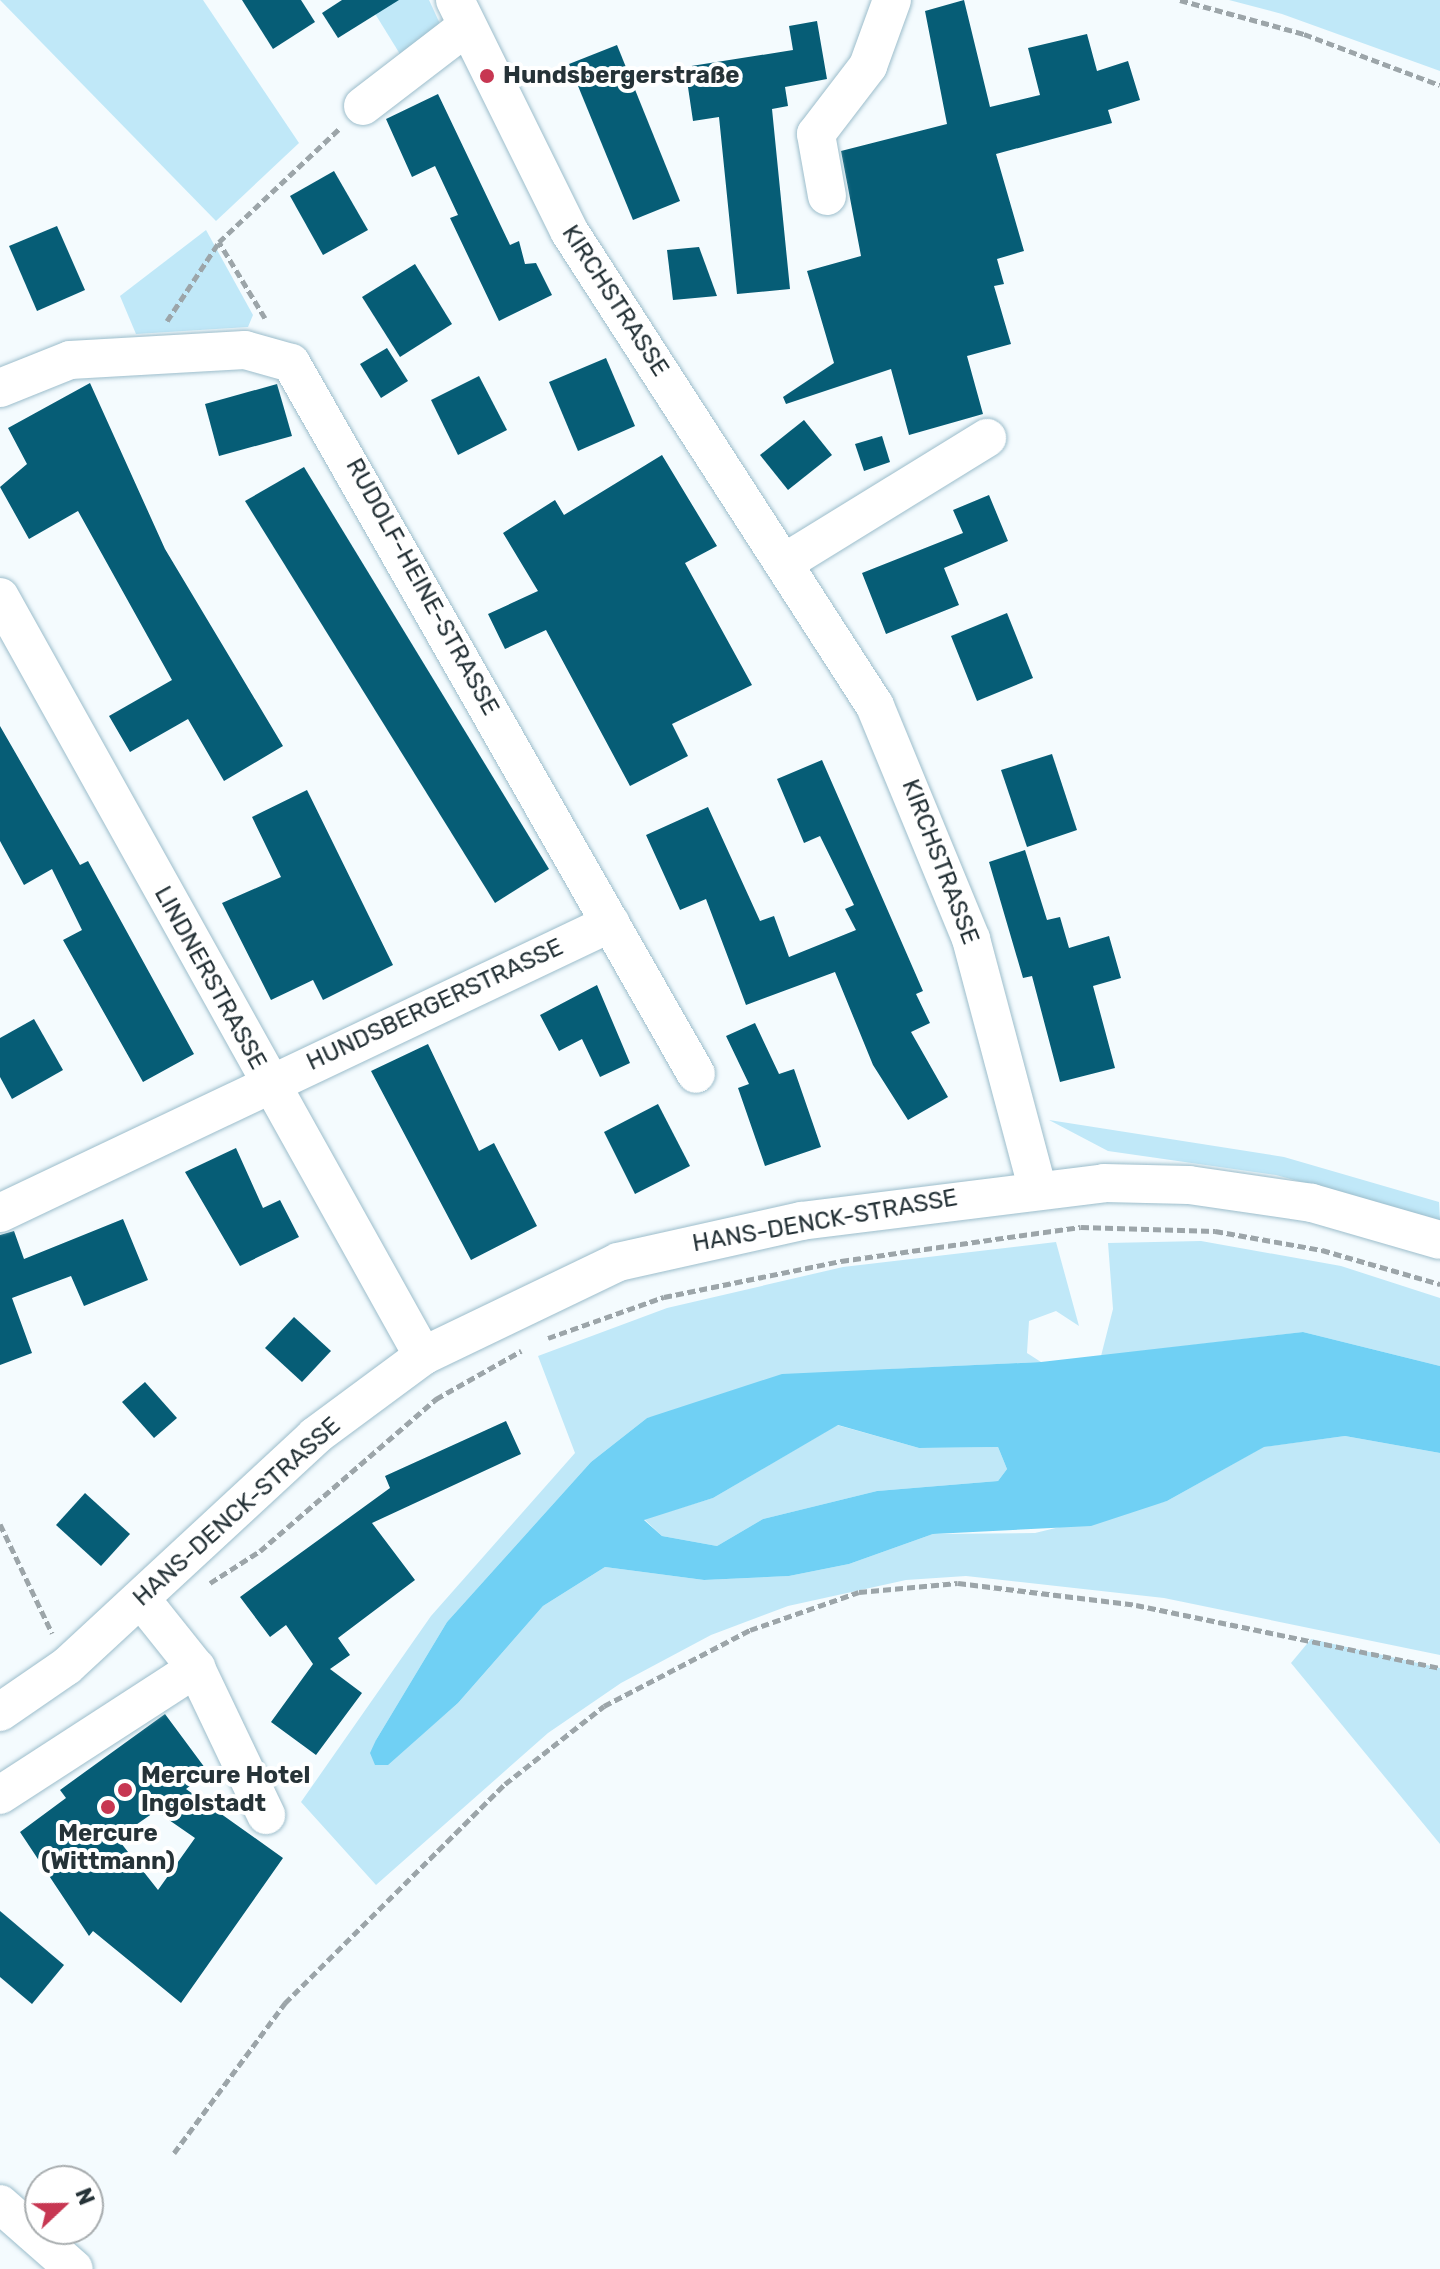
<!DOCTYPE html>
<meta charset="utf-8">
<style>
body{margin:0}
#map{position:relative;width:1440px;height:2269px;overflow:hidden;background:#f4fbfe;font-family:Rubik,sans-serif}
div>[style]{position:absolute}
.green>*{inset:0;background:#c0e8f8}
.water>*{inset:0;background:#70d0f4}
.building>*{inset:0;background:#065d76}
.path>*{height:5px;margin-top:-2.5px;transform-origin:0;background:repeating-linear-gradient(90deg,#9ca5a9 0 8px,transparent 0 12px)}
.roads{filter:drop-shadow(0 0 2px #9cbdcb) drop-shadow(0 0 2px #9cbdcb)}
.minor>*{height:38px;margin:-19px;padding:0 19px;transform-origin:19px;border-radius:19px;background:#fff}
.dots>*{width:22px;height:22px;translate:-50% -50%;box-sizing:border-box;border:4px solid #fff;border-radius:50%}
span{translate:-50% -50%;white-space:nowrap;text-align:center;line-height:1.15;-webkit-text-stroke:8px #fff;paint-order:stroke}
.poi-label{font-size:24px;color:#263338;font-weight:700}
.left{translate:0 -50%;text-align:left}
.street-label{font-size:24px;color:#263338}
.north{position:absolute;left:24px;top:2165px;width:80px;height:80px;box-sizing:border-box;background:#fff;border:2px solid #a8adaf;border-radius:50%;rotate:68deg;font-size:22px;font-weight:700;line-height:32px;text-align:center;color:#263338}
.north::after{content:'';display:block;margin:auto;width:28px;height:36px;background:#c73752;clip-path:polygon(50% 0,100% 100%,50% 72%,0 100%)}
</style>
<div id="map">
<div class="green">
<div style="clip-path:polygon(0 0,203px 0,299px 143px,216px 221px)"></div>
<div style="clip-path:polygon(394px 0,429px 0,441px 26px,403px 59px,374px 12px)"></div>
<div style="clip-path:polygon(1229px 0,1440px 0,1440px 71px,1282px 14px)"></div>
<div style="clip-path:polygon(206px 230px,253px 315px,248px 327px,136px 334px,120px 296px)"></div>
<div style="clip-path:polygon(1049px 1120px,1284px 1157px,1439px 1202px,1440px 1220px,1276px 1175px,1108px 1151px)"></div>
<div style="clip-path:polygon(1201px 1241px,1341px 1266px,1440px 1298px,1440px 1366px,1303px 1332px,1101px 1356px,1113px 1309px,1108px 1243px)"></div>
<div style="clip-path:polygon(1056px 1242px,1079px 1326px,1056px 1311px,1029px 1321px,1027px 1353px,1041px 1362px,892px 1369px,647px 1418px,591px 1462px,447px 1622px,376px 1740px,388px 1764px,458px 1703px,543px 1606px,605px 1567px,704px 1580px,789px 1576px,849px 1564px,933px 1534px,1035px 1533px,1167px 1501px,1263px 1447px,1345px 1436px,1440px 1453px,1440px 1655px,1164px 1598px,966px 1576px,906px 1580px,788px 1606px,711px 1635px,621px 1683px,548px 1733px,376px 1885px,301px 1802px,431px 1616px,575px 1453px,538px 1356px,667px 1308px,843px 1267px)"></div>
<div style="clip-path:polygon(837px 1425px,919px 1448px,998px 1447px,1007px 1469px,998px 1481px,877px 1491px,763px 1519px,717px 1546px,662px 1536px,644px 1519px,713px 1498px)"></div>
<div style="clip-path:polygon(1311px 1639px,1440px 1668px,1440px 1844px,1291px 1663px)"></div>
</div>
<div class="water">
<div style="clip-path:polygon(evenodd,1303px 1332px,1440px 1366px,1440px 1453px,1345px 1436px,1264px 1447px,1167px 1501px,1091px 1526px,933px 1534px,849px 1564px,789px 1576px,704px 1580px,605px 1567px,543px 1606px,458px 1703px,388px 1765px,375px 1765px,370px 1753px,376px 1740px,447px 1622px,591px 1462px,647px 1418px,782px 1374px,1041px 1362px,1303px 1332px,838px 1425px,919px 1448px,998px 1447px,1007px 1469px,998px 1481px,877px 1491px,763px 1519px,717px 1546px,662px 1536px,644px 1520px,713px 1498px,838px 1425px)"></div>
</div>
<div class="building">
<div style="clip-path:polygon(242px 0,301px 0,315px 22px,273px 49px)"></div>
<div style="clip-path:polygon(342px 0,399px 0,338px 38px,322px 13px)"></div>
<div style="clip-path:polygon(964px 0,990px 107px,1040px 95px,1028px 48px,1087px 34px,1097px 71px,1128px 61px,1140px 100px,1108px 110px,1112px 123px,996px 154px,1024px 251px,997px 259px,1004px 284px,994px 286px,1011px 344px,967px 356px,983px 414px,909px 435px,891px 369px,786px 404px,783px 397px,834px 363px,807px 271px,861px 256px,841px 151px,947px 124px,925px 11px)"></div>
<div style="clip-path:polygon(817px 21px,827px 79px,785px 87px,788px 106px,772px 109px,790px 289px,737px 294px,719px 117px,693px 121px,685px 67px,793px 50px,789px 26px)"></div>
<div style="clip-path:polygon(617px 45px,680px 201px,633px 220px,569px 64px)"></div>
<div style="clip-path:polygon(438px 94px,510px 245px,519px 241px,525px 264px,536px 263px,552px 295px,499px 321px,450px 218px,458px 215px,435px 166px,412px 177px,386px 119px)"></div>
<div style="clip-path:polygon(334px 171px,368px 230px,323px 255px,290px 196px)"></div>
<div style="clip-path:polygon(57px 226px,85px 290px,37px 311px,9px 246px)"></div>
<div style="clip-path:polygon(699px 247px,717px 296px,673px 300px,667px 250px)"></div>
<div style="clip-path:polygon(415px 264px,452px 324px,400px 357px,362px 297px)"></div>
<div style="clip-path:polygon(387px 348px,408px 381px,381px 398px,360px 364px)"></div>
<div style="clip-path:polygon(606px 358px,635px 426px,578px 451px,549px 382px)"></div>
<div style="clip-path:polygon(479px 376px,507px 430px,458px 455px,431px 400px)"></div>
<div style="clip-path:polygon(90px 383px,165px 549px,283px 746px,224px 781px,188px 719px,130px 752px,109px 716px,172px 680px,78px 511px,29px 539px,0 487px,27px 464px,8px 428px)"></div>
<div style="clip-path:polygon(277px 384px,292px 436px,219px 456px,205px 404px)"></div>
<div style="clip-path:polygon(804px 420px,832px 455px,788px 490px,760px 455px)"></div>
<div style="clip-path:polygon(882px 436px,890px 462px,864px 471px,855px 444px)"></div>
<div style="clip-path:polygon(662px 455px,717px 546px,685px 563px,752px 685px,672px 724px,688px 756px,630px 786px,546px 630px,505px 649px,488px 614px,538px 591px,503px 533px,555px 500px,564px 515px)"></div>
<div style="clip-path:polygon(304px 467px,549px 869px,495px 903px,245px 501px)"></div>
<div style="clip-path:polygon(989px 495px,1008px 541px,944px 568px,959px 605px,886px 634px,862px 573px,963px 533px,953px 510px)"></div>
<div style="clip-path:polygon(1007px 613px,1033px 678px,977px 701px,951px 636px)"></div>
<div style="clip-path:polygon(0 726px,80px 865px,88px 861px,194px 1054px,143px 1082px,63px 940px,82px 930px,52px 869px,24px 885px,0 841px)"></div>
<div style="clip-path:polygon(1052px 754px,1077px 830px,1027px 847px,1001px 770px)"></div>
<div style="clip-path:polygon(822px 760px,923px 991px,916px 994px,930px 1023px,911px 1032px,948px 1097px,908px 1120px,873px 1065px,835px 972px,746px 1005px,706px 899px,680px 910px,646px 835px,708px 807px,760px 921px,774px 916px,789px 957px,856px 930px,845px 909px,854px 905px,820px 836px,804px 843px,777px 779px)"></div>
<div style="clip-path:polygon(307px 790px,393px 965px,323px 1000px,313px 980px,271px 1000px,222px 903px,281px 877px,252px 817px)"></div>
<div style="clip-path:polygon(1025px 850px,1047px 920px,1060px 917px,1069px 948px,1109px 936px,1121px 978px,1093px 986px,1115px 1068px,1060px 1082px,1032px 976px,1023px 978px,989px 862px)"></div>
<div style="clip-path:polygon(597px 985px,630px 1063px,600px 1077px,582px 1039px,559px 1051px,540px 1015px)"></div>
<div style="clip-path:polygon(34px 1019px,63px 1070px,12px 1099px,0 1077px,0 1038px)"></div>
<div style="clip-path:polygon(755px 1023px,779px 1074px,794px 1069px,821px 1147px,765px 1166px,738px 1088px,749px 1084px,726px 1036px)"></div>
<div style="clip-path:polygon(428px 1044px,479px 1151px,494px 1143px,537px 1226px,471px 1260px,371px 1071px)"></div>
<div style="clip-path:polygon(658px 1104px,690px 1166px,635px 1194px,604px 1132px)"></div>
<div style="clip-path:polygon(236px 1148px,263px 1208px,280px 1200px,299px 1237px,240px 1266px,185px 1172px)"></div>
<div style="clip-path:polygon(123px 1219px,148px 1280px,84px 1306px,71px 1276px,12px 1298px,32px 1353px,0 1365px,0 1235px,14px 1231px,24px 1259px)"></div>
<div style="clip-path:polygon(294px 1317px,331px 1351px,302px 1382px,265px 1348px)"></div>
<div style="clip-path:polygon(145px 1382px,177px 1418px,154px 1438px,122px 1402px)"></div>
<div style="clip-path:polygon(506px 1421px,521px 1454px,372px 1523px,415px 1580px,338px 1638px,350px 1655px,330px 1669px,362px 1693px,316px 1755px,271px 1722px,313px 1664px,286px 1625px,270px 1637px,240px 1597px,390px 1488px,385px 1476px)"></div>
<div style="clip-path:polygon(85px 1493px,130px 1534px,101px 1566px,56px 1525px)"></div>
<div style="clip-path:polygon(evenodd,165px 1714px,208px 1772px,186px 1789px,283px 1858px,181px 2003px,93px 1931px,89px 1936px,20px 1832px,66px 1798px,60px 1790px,165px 1714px,156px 1811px,195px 1838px,158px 1890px,117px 1838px,156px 1811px)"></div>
<div style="clip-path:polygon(0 1911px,64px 1965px,32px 2004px,0 1977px)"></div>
</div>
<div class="path">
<div style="left:1180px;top:0;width:129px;rotate:15.3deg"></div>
<div style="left:1304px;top:34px;width:145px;rotate:20.6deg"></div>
<div style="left:265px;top:318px;width:89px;rotate:-121.2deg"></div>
<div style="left:219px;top:242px;width:165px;rotate:-43.3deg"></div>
<div style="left:167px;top:321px;width:95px;rotate:-56.6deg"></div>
<div style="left:548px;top:1338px;width:123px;rotate:-19.5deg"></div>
<div style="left:664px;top:1297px;width:181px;rotate:-11.5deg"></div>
<div style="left:841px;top:1261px;width:242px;rotate:-8.1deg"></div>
<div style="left:1081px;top:1227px;width:134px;rotate:1.7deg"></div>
<div style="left:1215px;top:1231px;width:109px;rotate:10.1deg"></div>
<div style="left:1322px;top:1250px;width:123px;rotate:16.1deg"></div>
<div style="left:0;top:1524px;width:121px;rotate:64.5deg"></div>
<div style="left:210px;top:1583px;width:59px;rotate:-32.6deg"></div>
<div style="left:260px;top:1551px;width:233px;rotate:-40.8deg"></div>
<div style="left:436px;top:1399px;width:98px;rotate:-29.5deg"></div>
<div style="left:174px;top:2153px;width:187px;rotate:-53.5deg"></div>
<div style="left:285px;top:2003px;width:310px;rotate:-44.9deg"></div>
<div style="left:505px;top:1784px;width:126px;rotate:-38.2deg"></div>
<div style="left:604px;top:1706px;width:165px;rotate:-27.5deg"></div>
<div style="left:750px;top:1630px;width:115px;rotate:-19.2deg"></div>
<div style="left:859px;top:1592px;width:99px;rotate:-5.2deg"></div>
<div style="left:958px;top:1583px;width:179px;rotate:7deg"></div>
<div style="left:1136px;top:1605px;width:310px;rotate:11.7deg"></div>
</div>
<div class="roads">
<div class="minor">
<div style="left:455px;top:0;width:258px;rotate:63.7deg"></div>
<div style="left:569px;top:231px;width:565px;rotate:57.21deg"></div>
<div style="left:875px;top:706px;width:252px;rotate:67.6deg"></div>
<div style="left:971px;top:939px;width:257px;rotate:75.1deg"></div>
<div style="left:363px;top:106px;width:130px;rotate:-37.5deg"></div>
<div style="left:827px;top:196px;width:63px;rotate:-100.1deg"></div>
<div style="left:816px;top:134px;width:86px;rotate:-52.6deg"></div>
<div style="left:868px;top:66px;width:70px;rotate:-70deg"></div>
<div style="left:0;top:388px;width:75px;rotate:-21.8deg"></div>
<div style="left:70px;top:360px;width:175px;rotate:-3.3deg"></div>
<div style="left:245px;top:350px;width:48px;rotate:15.8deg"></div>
<div style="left:291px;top:363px;width:818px;rotate:60.33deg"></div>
<div style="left:787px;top:561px;width:235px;rotate:-31.6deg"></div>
<div style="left:0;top:597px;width:869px;rotate:60.87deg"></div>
<div style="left:0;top:1213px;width:676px;rotate:-25.39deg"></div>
<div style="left:141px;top:1599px;width:88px;rotate:51.4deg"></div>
<div style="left:196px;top:1668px;width:163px;rotate:64.5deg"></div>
<div style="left:0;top:1712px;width:81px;rotate:-34.5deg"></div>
<div style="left:67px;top:1666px;width:338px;rotate:-42.8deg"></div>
<div style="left:315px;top:1436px;width:134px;rotate:-36.5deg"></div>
<div style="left:423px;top:1356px;width:216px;rotate:-25.7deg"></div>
<div style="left:618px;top:1262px;width:188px;rotate:-12.6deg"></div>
<div style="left:801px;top:1221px;width:305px;rotate:-7.1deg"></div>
<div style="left:1104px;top:1183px;width:85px;rotate:1.3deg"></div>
<div style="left:1189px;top:1185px;width:124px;rotate:8.3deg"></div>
<div style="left:1312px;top:1203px;width:133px;rotate:16.1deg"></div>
<div style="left:0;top:1795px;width:234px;rotate:-32.9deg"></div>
<div style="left:0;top:2204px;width:98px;rotate:41.3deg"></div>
</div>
</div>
<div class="dots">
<div style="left:487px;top:76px;background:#c73752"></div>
<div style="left:125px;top:1790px;background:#c73752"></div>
<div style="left:108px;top:1807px;background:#c73752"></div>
</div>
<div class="poi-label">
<span class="left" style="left:503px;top:76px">Hundsbergerstraße</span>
<span class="left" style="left:141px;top:1790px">Mercure Hotel<br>Ingolstadt</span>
<span style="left:108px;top:1848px">Mercure<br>(Wittmann)</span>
</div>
<div class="street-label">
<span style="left:615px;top:301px;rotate:57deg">KIRCHSTRASSE</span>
<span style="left:422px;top:587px;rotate:61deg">RUDOLF-HEINE-STRASSE</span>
<span style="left:940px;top:862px;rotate:69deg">KIRCHSTRASSE</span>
<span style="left:210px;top:978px;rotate:61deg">LINDNERSTRASSE</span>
<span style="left:435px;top:1005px;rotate:-25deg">HUNDSBERGERSTRASSE</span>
<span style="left:825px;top:1221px;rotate:-10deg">HANS-DENCK-STRASSE</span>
<span style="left:237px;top:1512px;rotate:-42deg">HANS-DENCK-STRASSE</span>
</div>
<div class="north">N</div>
</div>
